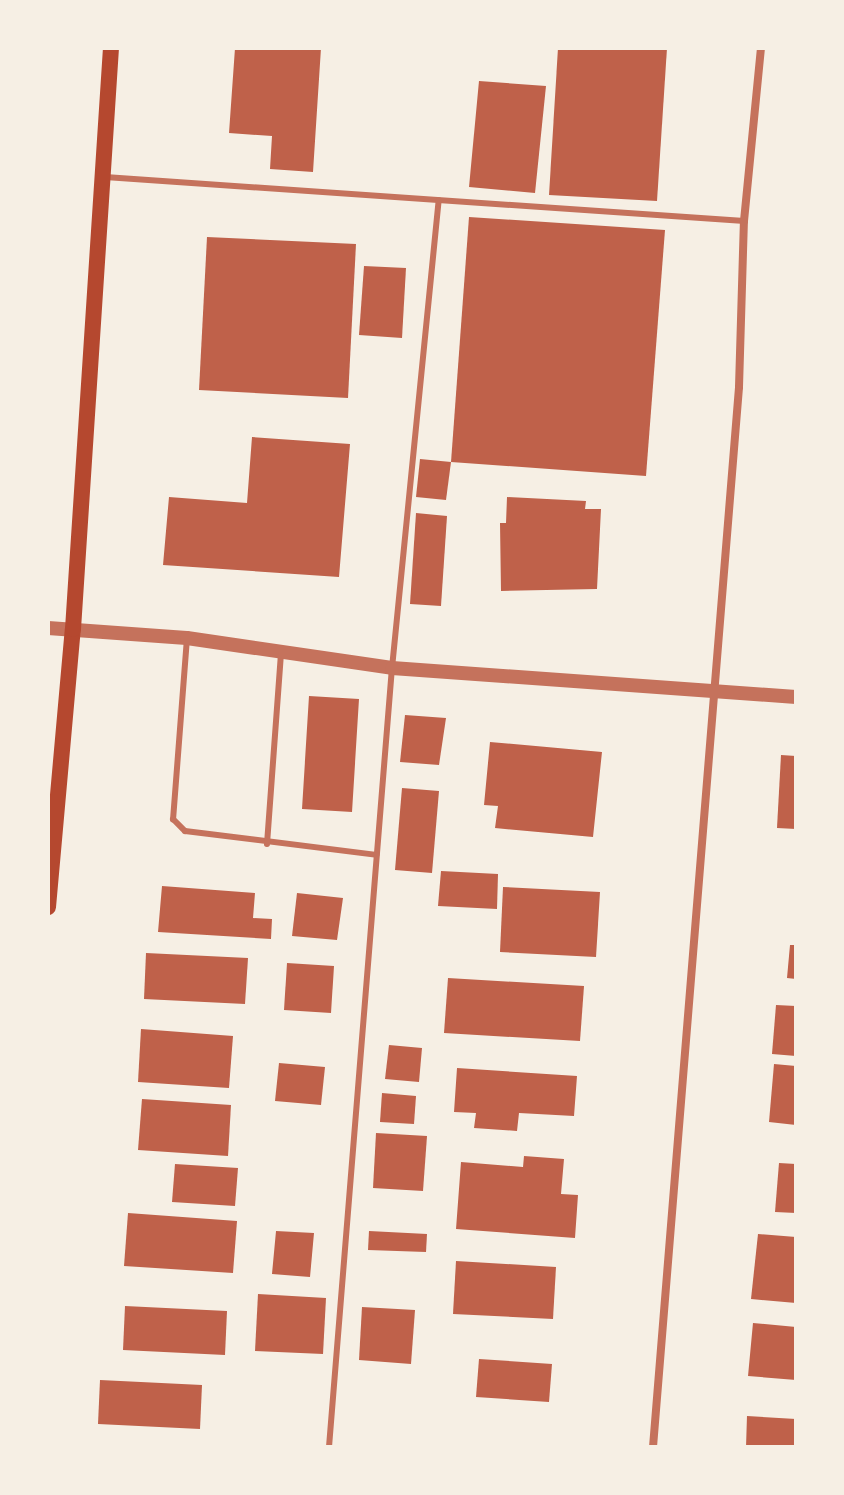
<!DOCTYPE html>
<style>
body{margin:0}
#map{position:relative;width:844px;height:1495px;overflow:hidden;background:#f6efe4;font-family:"PT Sans",sans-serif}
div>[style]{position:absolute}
.building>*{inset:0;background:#bf614a}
.service>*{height:6px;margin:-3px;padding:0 3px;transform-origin:3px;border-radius:3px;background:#c5725c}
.minor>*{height:8px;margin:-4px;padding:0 4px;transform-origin:4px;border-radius:4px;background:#c5725c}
.tertiary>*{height:14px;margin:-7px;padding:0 7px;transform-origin:7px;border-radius:7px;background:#c5725c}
.secondary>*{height:16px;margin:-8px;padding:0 8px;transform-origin:8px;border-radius:8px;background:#b5482f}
span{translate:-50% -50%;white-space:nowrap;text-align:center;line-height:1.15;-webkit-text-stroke:7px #f6efe4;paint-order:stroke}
.frame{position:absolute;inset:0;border:50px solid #f6efe4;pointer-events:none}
</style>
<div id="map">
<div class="building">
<div style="clip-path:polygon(235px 48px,321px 48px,313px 172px,270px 169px,272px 136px,229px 133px)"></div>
<div style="clip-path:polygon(558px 48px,667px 48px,657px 201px,549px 195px)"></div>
<div style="clip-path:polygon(479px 81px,546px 86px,535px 193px,469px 187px)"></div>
<div style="clip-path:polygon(469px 217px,665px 230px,646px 476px,451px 462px)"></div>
<div style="clip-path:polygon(207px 237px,356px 244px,348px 398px,199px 390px)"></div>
<div style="clip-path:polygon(364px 266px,406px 268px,402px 338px,359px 335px)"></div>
<div style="clip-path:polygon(252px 437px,350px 444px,339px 577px,163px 565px,169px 497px,247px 503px)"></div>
<div style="clip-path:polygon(420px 459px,451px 462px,446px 500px,416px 497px)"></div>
<div style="clip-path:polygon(507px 497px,586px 501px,585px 509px,601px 509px,597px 589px,501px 591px,500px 523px,506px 523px)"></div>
<div style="clip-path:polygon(416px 513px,447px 516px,441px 606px,410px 604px)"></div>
<div style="clip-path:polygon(309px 696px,359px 699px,352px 812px,302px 809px)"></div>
<div style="clip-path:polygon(405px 715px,446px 718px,439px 765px,400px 762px)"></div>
<div style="clip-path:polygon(490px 742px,602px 752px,593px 837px,495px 828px,498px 806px,484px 805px)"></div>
<div style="clip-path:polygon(781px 755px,796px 756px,796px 829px,777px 828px)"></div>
<div style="clip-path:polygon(402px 788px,439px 791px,432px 873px,395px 870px)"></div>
<div style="clip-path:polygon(441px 871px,498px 874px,497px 909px,438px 906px)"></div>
<div style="clip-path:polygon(162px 886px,255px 893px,253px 918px,272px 919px,271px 939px,158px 932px)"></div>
<div style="clip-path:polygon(503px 887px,600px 892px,596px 957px,500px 952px)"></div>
<div style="clip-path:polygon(297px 893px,343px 898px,337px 940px,292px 936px)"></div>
<div style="clip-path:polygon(790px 945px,796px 945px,796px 979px,787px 978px)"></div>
<div style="clip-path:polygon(146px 953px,248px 958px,245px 1004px,144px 999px)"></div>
<div style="clip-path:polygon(287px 963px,334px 966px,331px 1013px,284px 1010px)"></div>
<div style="clip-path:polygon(448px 978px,584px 986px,580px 1041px,444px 1033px)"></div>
<div style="clip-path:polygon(776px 1005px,796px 1006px,796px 1056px,772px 1054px)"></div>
<div style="clip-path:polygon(141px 1029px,233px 1036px,229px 1088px,138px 1082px)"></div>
<div style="clip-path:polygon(389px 1045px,422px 1048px,419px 1082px,385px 1079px)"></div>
<div style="clip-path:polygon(279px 1063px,325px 1067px,321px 1105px,275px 1101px)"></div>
<div style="clip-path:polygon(774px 1064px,796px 1066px,796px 1125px,769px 1122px)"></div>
<div style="clip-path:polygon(457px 1068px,577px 1076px,574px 1116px,519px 1113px,517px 1131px,474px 1128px,476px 1113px,454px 1112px)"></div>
<div style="clip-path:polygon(382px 1093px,416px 1096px,414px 1124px,380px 1122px)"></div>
<div style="clip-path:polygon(142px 1099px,231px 1105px,228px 1156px,138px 1150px)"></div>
<div style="clip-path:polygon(376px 1133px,427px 1136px,423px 1191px,373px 1188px)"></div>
<div style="clip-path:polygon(524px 1156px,564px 1159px,561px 1194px,578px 1195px,575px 1238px,456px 1229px,461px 1162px,523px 1167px)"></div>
<div style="clip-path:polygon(779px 1163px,796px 1164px,796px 1213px,775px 1212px)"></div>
<div style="clip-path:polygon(175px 1164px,238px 1168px,235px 1206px,172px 1202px)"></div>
<div style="clip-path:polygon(128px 1213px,237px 1221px,233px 1273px,124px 1266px)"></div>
<div style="clip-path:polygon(276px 1231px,314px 1233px,310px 1277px,272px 1274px)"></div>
<div style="clip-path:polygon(369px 1231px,427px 1234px,426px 1252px,368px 1250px)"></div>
<div style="clip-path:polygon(758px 1234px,796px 1237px,796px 1303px,751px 1299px)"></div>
<div style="clip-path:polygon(456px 1261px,556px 1267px,553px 1319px,453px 1314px)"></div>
<div style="clip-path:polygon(258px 1294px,326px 1298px,323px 1354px,255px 1351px)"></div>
<div style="clip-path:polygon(125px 1306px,227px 1311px,225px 1355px,123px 1350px)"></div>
<div style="clip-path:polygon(362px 1307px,415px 1310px,411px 1364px,359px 1360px)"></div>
<div style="clip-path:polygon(753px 1323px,796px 1327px,796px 1380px,748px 1376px)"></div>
<div style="clip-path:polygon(479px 1359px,552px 1364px,549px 1402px,476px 1397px)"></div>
<div style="clip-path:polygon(100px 1380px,202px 1385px,200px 1429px,98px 1424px)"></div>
<div style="clip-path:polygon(747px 1416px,796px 1419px,796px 1447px,746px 1447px)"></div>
</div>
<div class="service">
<div style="left:105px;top:177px;width:641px;rotate:3.94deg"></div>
<div style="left:187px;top:638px;width:182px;rotate:94.4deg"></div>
<div style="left:173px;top:819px;width:17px;rotate:45deg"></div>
<div style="left:185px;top:831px;width:193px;rotate:7.1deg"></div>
<div style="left:267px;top:844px;width:193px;rotate:-85.8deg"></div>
<div style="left:329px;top:1447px;width:782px;rotate:-85.38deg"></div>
<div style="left:392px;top:668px;width:470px;rotate:-84.3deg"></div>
</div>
<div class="minor">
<div style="left:653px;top:1447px;width:1063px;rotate:-85.36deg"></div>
<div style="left:739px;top:387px;width:166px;rotate:-88.3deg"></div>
<div style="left:744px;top:221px;width:174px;rotate:-84.4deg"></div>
</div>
<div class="tertiary">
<div style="left:48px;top:628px;width:139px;rotate:4.1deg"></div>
<div style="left:187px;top:638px;width:207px;rotate:8.3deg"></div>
<div style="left:392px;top:668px;width:405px;rotate:4.1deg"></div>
</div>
<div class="secondary">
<div style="left:48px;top:907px;width:279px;rotate:-84.9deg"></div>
<div style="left:73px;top:629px;width:582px;rotate:-86.26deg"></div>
</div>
<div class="frame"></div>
</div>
